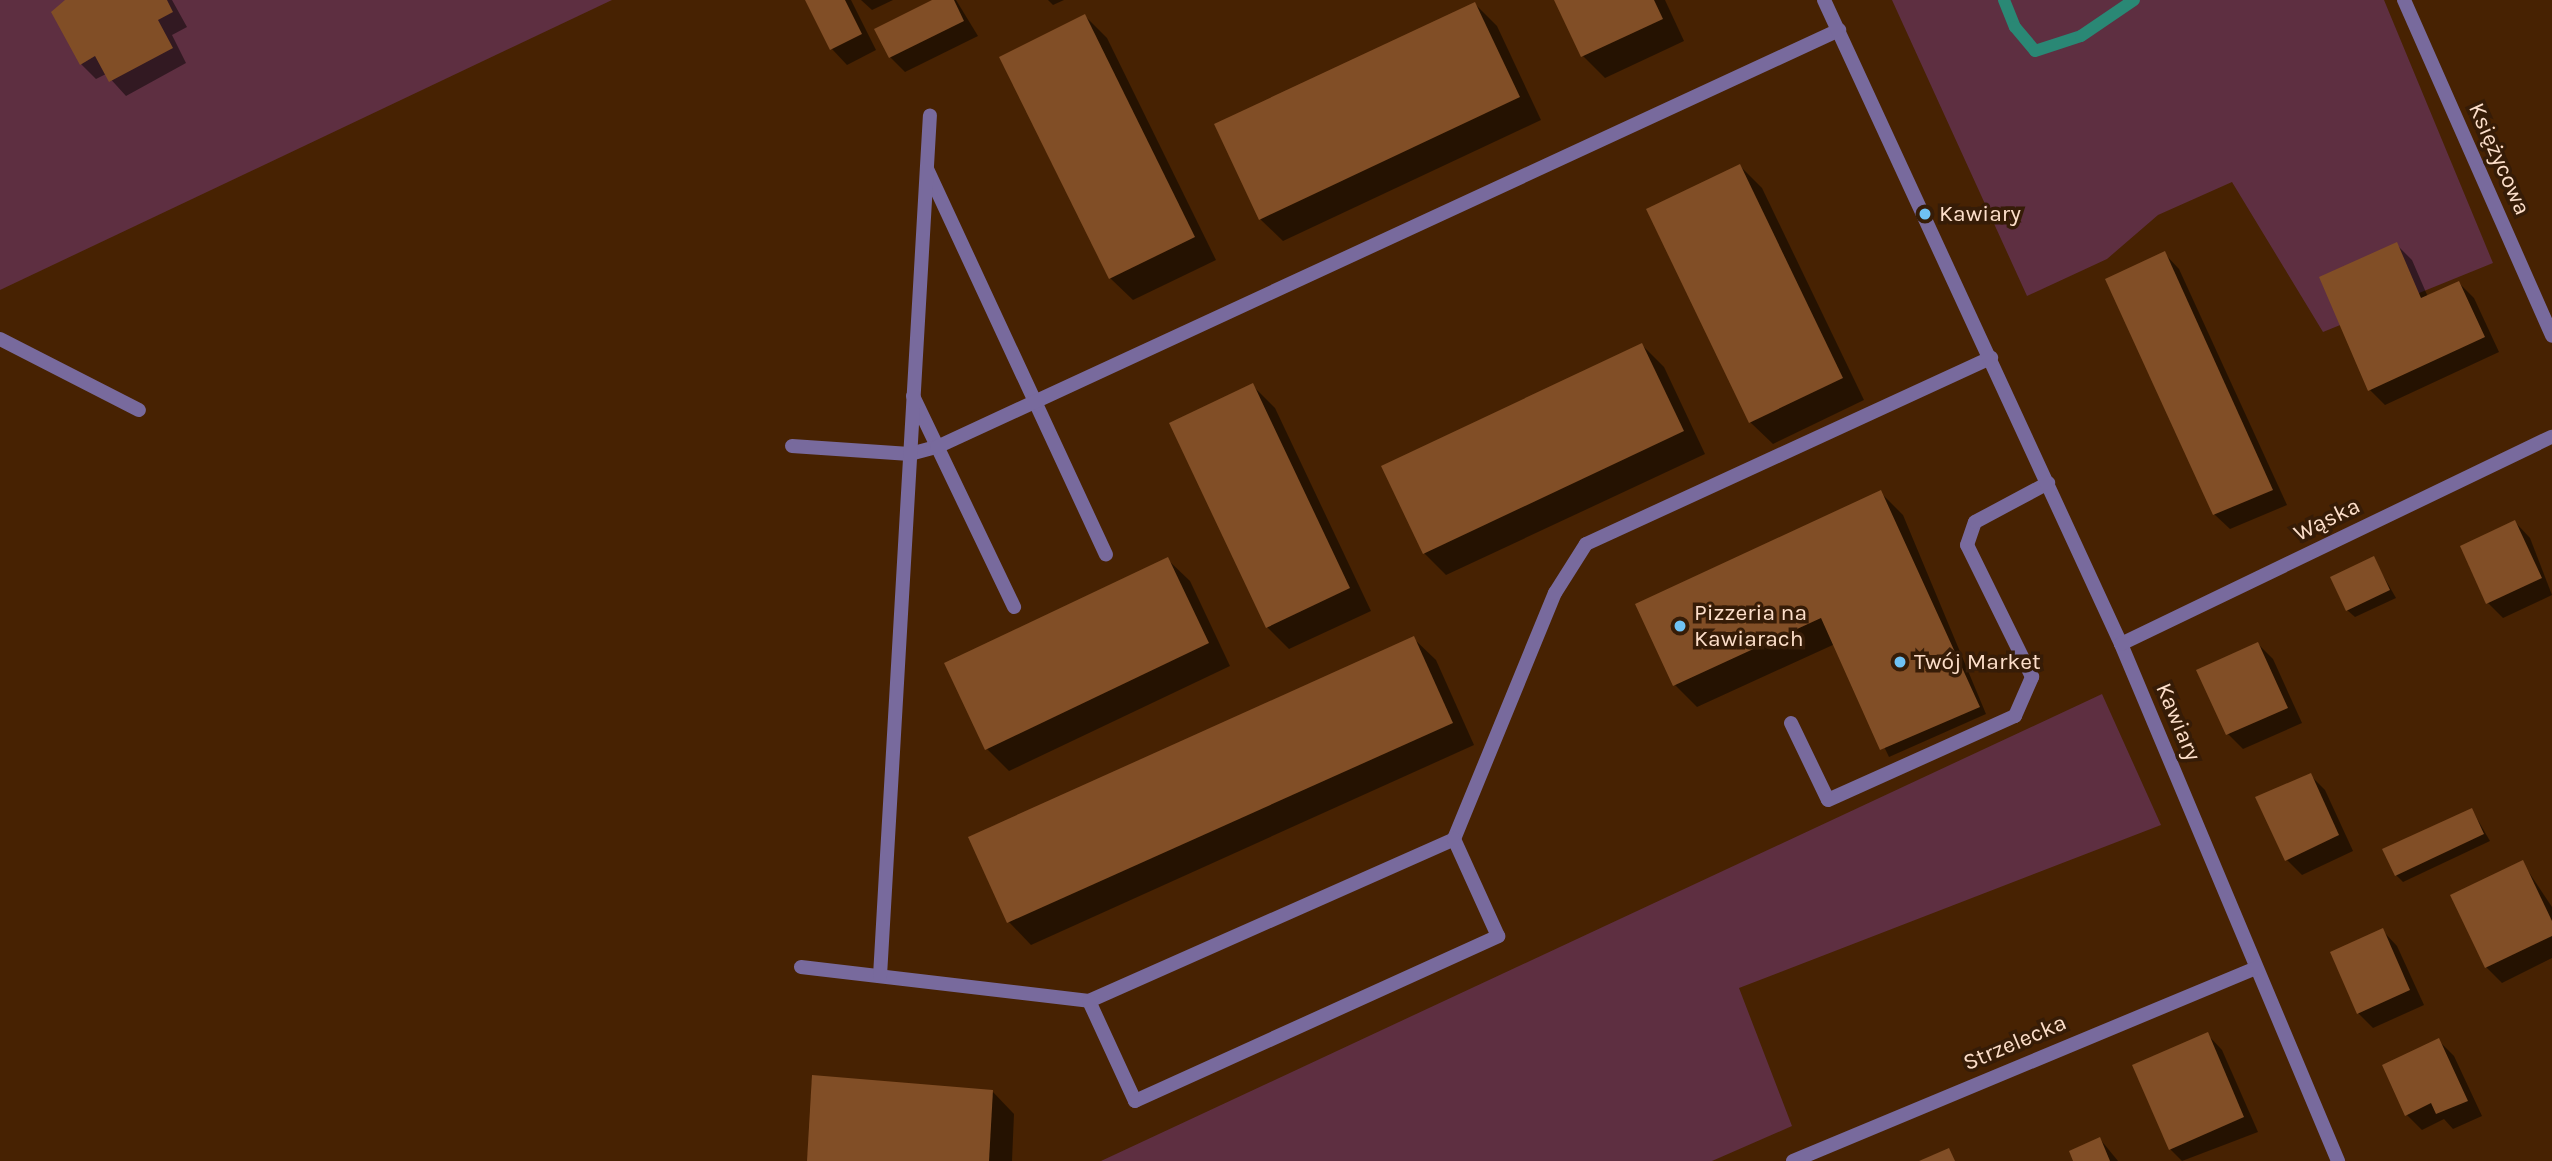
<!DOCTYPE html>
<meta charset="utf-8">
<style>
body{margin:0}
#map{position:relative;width:2552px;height:1161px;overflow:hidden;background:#472202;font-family:Karla,sans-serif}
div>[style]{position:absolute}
.green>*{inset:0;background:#5e2f41}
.shadow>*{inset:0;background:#0007}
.stream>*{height:12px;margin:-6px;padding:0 6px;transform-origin:6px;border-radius:6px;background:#2a8875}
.building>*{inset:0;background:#814e26}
.service>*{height:14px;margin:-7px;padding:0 7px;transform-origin:7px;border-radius:7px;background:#786a9d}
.minor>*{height:14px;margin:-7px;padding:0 7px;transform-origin:7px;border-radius:7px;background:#786a9d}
.dots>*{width:19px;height:19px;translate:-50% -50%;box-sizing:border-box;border:4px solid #361c07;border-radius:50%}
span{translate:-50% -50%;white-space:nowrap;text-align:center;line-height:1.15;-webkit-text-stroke:7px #361c07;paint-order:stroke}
.street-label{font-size:23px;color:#fddfca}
.poi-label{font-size:23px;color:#fddfca}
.left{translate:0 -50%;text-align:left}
</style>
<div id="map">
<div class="green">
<div style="clip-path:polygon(0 0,612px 0,0 290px)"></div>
<div style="clip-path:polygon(1892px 0,2384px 0,2493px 263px,2323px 332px,2232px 182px,2158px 215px,2107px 259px,2027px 296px)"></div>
<div style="clip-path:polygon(2102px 694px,2161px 825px,1739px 988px,1792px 1126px,1712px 1161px,1101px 1161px)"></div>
</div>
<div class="shadow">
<div style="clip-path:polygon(67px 0,172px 0,187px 27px,172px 35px,186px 63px,126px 96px,106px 74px,96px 79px,81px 64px)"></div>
<div style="clip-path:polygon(807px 0,851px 0,876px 50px,847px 65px,832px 49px)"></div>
<div style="clip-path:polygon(861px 0,893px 0,872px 10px)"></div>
<div style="clip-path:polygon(936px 0,956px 0,978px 36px,905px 72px,890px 57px)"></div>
<div style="clip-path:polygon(1048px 0,1064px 0,1053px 5px)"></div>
<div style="clip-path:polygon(1556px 0,1665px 0,1684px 41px,1605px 78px,1583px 56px)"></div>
<div style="clip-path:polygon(1475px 4px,1497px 26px,1541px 120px,1283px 241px,1260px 219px)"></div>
<div style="clip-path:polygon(1085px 16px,1107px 38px,1216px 260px,1133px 300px,1110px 278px)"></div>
<div style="clip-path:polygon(1740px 166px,1762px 188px,1864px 400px,1773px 444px,1750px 422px)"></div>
<div style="clip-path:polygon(2396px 244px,2412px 260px,2428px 297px,2459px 283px,2474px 298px,2499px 352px,2385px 405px,2370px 390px)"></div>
<div style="clip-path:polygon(2164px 253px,2179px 269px,2287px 505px,2230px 529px,2214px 514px)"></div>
<div style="clip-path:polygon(1642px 345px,1664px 367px,1705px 454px,1446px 575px,1424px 553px)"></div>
<div style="clip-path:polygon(1253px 386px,1275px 408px,1371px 611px,1289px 649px,1267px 627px)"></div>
<div style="clip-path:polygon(1881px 493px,1903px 515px,1986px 714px,1889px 757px,1835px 644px,1697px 707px,1675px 685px)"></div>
<div style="clip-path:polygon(2515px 522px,2530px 538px,2552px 595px,2503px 618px,2488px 603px)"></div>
<div style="clip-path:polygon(2373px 558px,2396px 598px,2355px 617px,2347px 610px)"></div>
<div style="clip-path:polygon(1167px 559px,1190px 581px,1230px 666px,1009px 771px,987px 749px)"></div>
<div style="clip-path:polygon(1413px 638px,1436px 660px,1474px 745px,1031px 945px,1009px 922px,971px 838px)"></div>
<div style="clip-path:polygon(2258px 644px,2273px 659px,2302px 723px,2243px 749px,2228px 734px)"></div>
<div style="clip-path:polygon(2310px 775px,2325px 790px,2353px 851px,2302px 875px,2287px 860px)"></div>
<div style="clip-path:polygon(2472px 810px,2490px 841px,2403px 882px,2396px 875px)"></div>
<div style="clip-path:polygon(2522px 862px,2552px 907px,2552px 958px,2502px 983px,2486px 967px,2452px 896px)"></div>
<div style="clip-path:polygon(2382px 930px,2397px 946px,2424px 1005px,2373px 1028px,2358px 1013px)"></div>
<div style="clip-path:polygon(2207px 1034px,2222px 1050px,2258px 1132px,2182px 1161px,2170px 1149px)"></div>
<div style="clip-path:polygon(2438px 1040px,2454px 1056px,2482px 1116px,2453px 1129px,2444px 1119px,2422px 1130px,2407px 1115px)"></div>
<div style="clip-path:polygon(992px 1091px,1014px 1114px,1012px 1161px,809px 1161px)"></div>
<div style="clip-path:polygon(2100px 1139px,2118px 1161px,2075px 1161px)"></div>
</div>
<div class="stream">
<div style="left:2004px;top:0;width:29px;rotate:68deg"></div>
<div style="left:2015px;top:27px;width:31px;rotate:50deg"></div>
<div style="left:2035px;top:51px;width:48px;rotate:-18.1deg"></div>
<div style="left:2081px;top:36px;width:64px;rotate:-34.2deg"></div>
</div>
<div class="building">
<div style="clip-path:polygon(65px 0,167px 0,173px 12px,158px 20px,173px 48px,109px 82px,95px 56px,80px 65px,51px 12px)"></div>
<div style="clip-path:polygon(805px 0,845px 0,862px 34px,830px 50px)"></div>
<div style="clip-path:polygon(932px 0,954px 0,964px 21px,889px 58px,874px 29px)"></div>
<div style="clip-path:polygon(1554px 0,1654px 0,1663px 19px,1581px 57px)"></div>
<div style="clip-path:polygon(1475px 2px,1520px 97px,1259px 220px,1214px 124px)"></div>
<div style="clip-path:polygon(1085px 14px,1195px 237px,1109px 279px,999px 57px)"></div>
<div style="clip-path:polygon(1740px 164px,1843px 378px,1749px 423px,1646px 209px)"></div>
<div style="clip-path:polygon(2397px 242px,2421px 298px,2459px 281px,2485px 337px,2368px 391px,2319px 277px)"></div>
<div style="clip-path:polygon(2165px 251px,2273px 490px,2213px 515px,2105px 279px)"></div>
<div style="clip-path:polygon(1642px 343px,1684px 431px,1423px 554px,1381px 466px)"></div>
<div style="clip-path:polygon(1253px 383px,1350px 588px,1266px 628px,1169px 423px)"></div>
<div style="clip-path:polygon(1881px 490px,1980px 707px,1880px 750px,1821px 618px,1673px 686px,1635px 604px)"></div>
<div style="clip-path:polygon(2515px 520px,2542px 578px,2486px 604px,2460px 546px)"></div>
<div style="clip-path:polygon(2374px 556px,2390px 590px,2346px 611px,2330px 577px)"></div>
<div style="clip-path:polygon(1168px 557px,1209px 643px,985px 750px,944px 663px)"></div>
<div style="clip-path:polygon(1414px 636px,1453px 723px,1007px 923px,968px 837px)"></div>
<div style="clip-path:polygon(2258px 642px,2288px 708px,2226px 735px,2196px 670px)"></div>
<div style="clip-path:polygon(2311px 773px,2339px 835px,2285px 861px,2255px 797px)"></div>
<div style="clip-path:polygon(2472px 808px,2484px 834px,2395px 876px,2382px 849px)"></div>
<div style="clip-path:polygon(2523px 860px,2552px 921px,2552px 936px,2485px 968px,2450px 895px)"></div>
<div style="clip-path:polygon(2383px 928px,2410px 990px,2357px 1014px,2330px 952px)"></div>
<div style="clip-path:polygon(2208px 1032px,2244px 1117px,2169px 1150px,2132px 1065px)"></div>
<div style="clip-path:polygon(2439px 1038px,2468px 1101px,2436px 1114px,2431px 1103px,2405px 1116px,2382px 1065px)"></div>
<div style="clip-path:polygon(812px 1075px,993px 1090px,989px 1161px,807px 1161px)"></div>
<div style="clip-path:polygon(2100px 1137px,2110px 1161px,2073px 1161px,2069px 1151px)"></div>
<div style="clip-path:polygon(1949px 1148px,1955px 1161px,1919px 1161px)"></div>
</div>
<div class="service">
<div style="left:927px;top:169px;width:425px;rotate:65.1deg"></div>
<div style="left:0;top:339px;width:156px;rotate:27.1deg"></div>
<div style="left:913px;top:396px;width:234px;rotate:64.4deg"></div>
<div style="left:792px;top:446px;width:118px;rotate:3.9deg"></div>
<div style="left:910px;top:454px;width:28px;rotate:-15deg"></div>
<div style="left:937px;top:447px;width:994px;rotate:-24.81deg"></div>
<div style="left:1791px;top:723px;width:85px;rotate:64.3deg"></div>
<div style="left:1828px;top:800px;width:205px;rotate:-24.2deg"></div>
<div style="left:2015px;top:716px;width:43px;rotate:-66.4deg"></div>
<div style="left:2032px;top:677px;width:147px;rotate:-116.2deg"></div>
<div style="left:1967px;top:545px;width:24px;rotate:-71deg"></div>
<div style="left:1975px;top:522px;width:83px;rotate:-28.1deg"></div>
<div style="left:801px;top:967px;width:290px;rotate:6.7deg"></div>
<div style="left:1089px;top:1001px;width:399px;rotate:-23.9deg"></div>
<div style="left:1454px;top:839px;width:266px;rotate:-67.7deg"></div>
<div style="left:1555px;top:593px;width:58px;rotate:-57.7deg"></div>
<div style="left:1586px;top:544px;width:446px;rotate:-24.7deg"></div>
<div style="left:880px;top:976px;width:862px;rotate:-86.68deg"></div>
<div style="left:1089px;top:1001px;width:110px;rotate:65.3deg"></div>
<div style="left:1135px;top:1101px;width:399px;rotate:-24.4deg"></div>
<div style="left:1498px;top:936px;width:107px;rotate:-114.4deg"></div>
</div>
<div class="minor">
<div style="left:1824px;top:0;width:709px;rotate:65.24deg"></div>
<div style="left:2121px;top:644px;width:561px;rotate:67.23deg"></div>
<div style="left:2404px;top:0;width:367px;rotate:66.2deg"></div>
<div style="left:2121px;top:644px;width:478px;rotate:-25.7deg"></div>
<div style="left:1793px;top:1161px;width:502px;rotate:-22.63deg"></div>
</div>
<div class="dots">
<div style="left:1925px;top:214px;background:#6fc2f4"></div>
<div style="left:1680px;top:626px;background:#6fc2f4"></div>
<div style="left:1900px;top:662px;background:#6fc2f4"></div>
</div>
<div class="street-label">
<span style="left:2499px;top:159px;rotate:66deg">Księżycowa</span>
<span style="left:2327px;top:520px;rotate:-26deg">Wąska</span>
<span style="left:2178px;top:722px;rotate:67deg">Kawiary</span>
<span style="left:2015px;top:1043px;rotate:-23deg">Strzelecka</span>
</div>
<div class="poi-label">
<span class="left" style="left:1939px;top:214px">Kawiary</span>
<span class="left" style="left:1694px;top:626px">Pizzeria na<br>Kawiarach</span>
<span class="left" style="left:1914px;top:662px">Twój Market</span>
</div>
</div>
